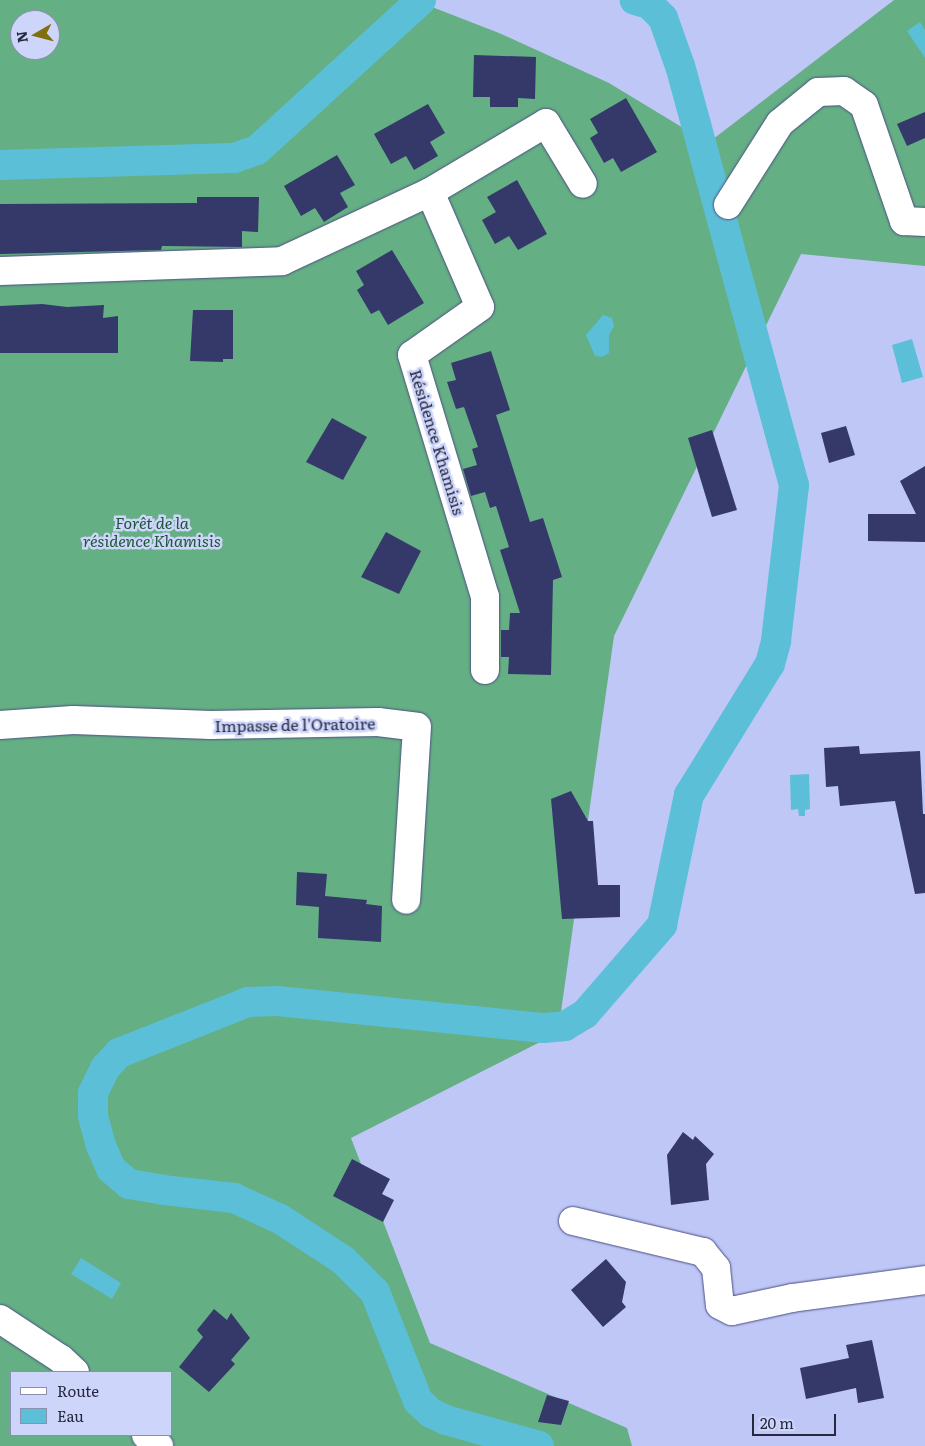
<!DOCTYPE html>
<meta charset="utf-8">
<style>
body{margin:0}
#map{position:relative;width:925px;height:1446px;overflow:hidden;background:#bfc7f7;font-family:Literata,serif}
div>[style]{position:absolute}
.forest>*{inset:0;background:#65af84}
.water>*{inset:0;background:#5cbfd8}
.canal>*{height:30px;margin:-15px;padding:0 15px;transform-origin:15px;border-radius:15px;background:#5cbfd8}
.building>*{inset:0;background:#34396a}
.roads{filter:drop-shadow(0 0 1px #4a5084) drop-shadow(0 0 1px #4a5084)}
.minor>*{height:28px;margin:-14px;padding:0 14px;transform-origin:14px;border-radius:14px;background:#fff}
span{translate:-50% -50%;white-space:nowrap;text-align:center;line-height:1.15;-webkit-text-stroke:5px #ced5fa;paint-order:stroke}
.street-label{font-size:16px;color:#25283f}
.park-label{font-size:16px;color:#1d5538;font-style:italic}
.legend{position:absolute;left:10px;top:1371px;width:162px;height:65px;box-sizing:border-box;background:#ced5fa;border:1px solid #8a90af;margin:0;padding:6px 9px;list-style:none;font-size:15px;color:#25283f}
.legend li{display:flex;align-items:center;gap:10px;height:25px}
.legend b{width:25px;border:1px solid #8a90af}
.north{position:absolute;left:10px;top:10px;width:50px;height:50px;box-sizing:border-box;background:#ced5fa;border:1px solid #8a90af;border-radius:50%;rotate:262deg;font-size:14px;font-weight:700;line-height:20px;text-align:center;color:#25283f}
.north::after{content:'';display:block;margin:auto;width:18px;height:22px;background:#816f0d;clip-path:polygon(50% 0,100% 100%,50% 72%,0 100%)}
.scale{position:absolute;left:752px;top:1414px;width:84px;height:22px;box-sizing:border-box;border:2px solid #25283f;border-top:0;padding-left:6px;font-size:15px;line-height:18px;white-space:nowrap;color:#25283f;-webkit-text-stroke:4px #ced5fa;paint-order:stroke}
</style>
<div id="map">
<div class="forest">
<div style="clip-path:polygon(evenodd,0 0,414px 0,499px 33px,609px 83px,708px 143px,894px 0,925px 0,925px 266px,801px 254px,614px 636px,558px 1033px,351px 1138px,430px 1343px,627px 1428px,632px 1446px,0 1446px,0 0,20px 20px,50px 20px,50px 50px,20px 50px,20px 20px,0 0,11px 1372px,171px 1372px,171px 1435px,11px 1435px,11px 1372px)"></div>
</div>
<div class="water">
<div style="clip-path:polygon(920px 22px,925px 30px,925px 58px,907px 31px)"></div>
<div style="clip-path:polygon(603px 315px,612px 318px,614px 326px,609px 335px,609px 353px,602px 357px,595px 356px,586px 335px)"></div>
<div style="clip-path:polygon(912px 339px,923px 377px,902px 383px,892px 345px)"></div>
<div style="clip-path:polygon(809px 774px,810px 809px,805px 810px,805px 816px,799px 816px,798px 809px,791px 810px,790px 775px)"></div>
<div style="clip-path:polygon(81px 1258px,121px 1283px,112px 1299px,71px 1274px)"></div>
</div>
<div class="canal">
<div style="left:0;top:165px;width:234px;rotate:-1.7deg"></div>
<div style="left:234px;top:158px;width:24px;rotate:-19deg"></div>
<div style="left:257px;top:150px;width:222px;rotate:-42.4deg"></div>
<div style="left:539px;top:1446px;width:97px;rotate:-164.4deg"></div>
<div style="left:446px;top:1420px;width:17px;rotate:-155deg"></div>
<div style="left:431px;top:1413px;width:18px;rotate:-137deg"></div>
<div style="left:418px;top:1401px;width:117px;rotate:-111.5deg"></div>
<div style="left:375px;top:1292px;width:45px;rotate:-135deg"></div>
<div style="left:343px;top:1260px;width:75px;rotate:-146.9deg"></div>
<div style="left:280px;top:1219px;width:51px;rotate:-155.5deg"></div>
<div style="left:234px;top:1198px;width:70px;rotate:-173.5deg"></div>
<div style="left:164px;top:1190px;width:36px;rotate:-170deg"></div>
<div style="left:129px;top:1184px;width:23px;rotate:-140deg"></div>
<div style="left:111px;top:1169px;width:25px;rotate:-113deg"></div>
<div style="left:101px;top:1146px;width:31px;rotate:-105deg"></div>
<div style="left:93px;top:1116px;width:23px;rotate:-90deg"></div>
<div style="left:93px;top:1093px;width:28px;rotate:-64deg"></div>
<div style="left:105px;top:1068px;width:21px;rotate:-47deg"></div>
<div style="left:119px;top:1053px;width:139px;rotate:-21.6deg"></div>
<div style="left:248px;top:1002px;width:29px;rotate:-2deg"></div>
<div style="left:277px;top:1001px;width:268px;rotate:5.8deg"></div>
<div style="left:544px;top:1028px;width:21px;rotate:-5deg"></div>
<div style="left:565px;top:1026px;width:23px;rotate:-31deg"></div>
<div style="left:585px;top:1014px;width:118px;rotate:-49.1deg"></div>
<div style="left:662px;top:925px;width:133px;rotate:-78.3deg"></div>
<div style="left:689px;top:795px;width:154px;rotate:-58.3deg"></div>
<div style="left:770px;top:664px;width:24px;rotate:-75deg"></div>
<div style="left:776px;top:641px;width:157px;rotate:-83.4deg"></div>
<div style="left:794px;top:485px;width:434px;rotate:-105.2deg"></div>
<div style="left:680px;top:66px;width:51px;rotate:-109.5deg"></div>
<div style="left:663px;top:18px;width:20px;rotate:-135deg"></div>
<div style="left:649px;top:4px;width:15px;rotate:-164deg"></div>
</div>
<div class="building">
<div style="clip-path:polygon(474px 55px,536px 57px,535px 99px,518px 98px,518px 107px,490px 107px,490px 97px,473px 97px)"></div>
<div style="clip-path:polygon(626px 98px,657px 152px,621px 172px,613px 158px,604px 163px,590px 138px,598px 133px,590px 119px)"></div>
<div style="clip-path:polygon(428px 104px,445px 133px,430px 142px,438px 156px,414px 170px,406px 156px,391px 164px,374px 134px)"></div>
<div style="clip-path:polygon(925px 112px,925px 138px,907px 146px,897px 124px)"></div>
<div style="clip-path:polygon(337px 155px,355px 185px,340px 193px,348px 207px,324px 222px,315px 208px,301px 216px,284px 186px)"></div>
<div style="clip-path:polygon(517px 180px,547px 234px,518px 250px,509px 236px,495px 244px,482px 220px,496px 212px,487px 197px)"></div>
<div style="clip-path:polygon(197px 197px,259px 197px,258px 232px,242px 231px,242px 247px,162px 246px,161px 250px,0 254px,0 204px,197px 203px)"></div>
<div style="clip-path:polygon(392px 250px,424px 303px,388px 325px,379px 310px,371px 314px,357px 290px,364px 285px,356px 271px)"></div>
<div style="clip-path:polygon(42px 304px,67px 307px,104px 305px,103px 318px,118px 316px,118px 353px,0 353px,0 306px)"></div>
<div style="clip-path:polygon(193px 310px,233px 310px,233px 359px,223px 359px,223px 362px,190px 361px)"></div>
<div style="clip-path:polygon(491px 351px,510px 410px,496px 415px,530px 522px,543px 518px,562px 577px,553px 580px,551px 675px,508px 674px,509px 657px,501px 657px,501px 630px,509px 630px,510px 613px,520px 613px,500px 550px,509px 547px,496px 506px,490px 508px,485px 492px,471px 496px,463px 469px,477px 465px,472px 449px,478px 447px,464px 407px,456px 409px,447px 382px,456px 380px,451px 363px)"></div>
<div style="clip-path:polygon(332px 418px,367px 437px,343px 480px,306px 462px)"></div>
<div style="clip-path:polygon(846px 426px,855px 455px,829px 463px,821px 433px)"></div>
<div style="clip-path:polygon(712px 430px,737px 510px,712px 517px,688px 438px)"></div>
<div style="clip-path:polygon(925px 466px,925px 542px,868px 541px,868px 514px,916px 514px,900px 481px)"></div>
<div style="clip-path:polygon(386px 532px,421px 551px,399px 594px,361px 577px)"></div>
<div style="clip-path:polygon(859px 746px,860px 754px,920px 751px,923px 814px,925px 814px,925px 893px,915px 894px,895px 801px,840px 806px,838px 786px,826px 787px,824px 748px)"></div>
<div style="clip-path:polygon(571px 791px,588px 821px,593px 821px,598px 885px,620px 885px,620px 917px,562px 919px,551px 799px)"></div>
<div style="clip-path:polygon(297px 872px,327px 874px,325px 896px,367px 900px,366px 904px,382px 906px,381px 942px,318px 938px,319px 907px,296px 905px)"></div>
<div style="clip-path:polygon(683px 1132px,693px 1140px,695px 1136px,714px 1154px,706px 1164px,709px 1200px,671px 1205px,667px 1155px)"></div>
<div style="clip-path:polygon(352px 1159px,390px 1179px,382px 1194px,394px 1200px,383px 1222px,333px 1196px)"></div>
<div style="clip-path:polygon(606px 1259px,626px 1282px,622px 1302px,626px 1307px,603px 1327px,571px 1290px)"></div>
<div style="clip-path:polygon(214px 1309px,227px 1320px,231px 1313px,250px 1338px,231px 1360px,235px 1364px,209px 1392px,179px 1367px,203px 1337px,197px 1330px)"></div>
<div style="clip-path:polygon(872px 1340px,884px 1398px,858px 1403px,856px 1388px,806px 1399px,800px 1368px,849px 1358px,846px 1345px)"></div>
<div style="clip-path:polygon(547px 1395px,569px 1401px,561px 1425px,538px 1422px)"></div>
</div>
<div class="roads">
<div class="minor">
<div style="left:430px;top:192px;width:135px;rotate:-30.7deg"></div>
<div style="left:546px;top:123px;width:71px;rotate:58.8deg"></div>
<div style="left:728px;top:205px;width:97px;rotate:-57.6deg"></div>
<div style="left:780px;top:123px;width:49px;rotate:-39.2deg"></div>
<div style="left:818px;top:92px;width:26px;rotate:-2deg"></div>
<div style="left:844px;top:91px;width:24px;rotate:35deg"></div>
<div style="left:864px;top:105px;width:123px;rotate:71deg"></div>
<div style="left:904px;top:221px;width:21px;rotate:3deg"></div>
<div style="left:0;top:271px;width:282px;rotate:-2deg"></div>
<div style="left:282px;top:261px;width:163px;rotate:-25deg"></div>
<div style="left:430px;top:192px;width:125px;rotate:66.5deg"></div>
<div style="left:480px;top:307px;width:83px;rotate:144.8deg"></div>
<div style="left:412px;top:355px;width:253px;rotate:73.2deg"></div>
<div style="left:485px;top:597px;width:73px;rotate:90deg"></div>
<div style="left:0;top:725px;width:73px;rotate:-3.9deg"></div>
<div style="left:73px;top:720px;width:138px;rotate:2.1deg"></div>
<div style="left:211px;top:725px;width:167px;rotate:-1deg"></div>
<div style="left:378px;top:722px;width:39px;rotate:7deg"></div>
<div style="left:417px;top:727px;width:173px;rotate:93.6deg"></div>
<div style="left:573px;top:1221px;width:134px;rotate:13.4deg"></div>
<div style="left:703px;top:1252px;width:21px;rotate:51deg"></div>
<div style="left:716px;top:1268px;width:37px;rotate:84deg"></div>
<div style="left:720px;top:1305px;width:13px;rotate:27deg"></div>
<div style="left:732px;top:1311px;width:61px;rotate:-12.2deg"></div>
<div style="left:792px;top:1298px;width:134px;rotate:-7.7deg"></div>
<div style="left:0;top:1319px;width:73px;rotate:33.3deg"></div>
<div style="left:61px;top:1359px;width:19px;rotate:43deg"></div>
<div style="left:146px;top:1435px;width:17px;rotate:40deg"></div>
</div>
</div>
<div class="street-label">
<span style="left:438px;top:442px;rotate:73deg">Résidence Khamisis</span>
<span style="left:295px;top:724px;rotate:-1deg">Impasse de l'Oratoire</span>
</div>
<div class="park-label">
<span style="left:152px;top:531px">Forêt de la<br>résidence Khamisis</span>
</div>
<ul class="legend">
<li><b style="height:6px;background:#fff"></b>Route</li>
<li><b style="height:14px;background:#5cbfd8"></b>Eau</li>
</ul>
<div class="north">N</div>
<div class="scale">20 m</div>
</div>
